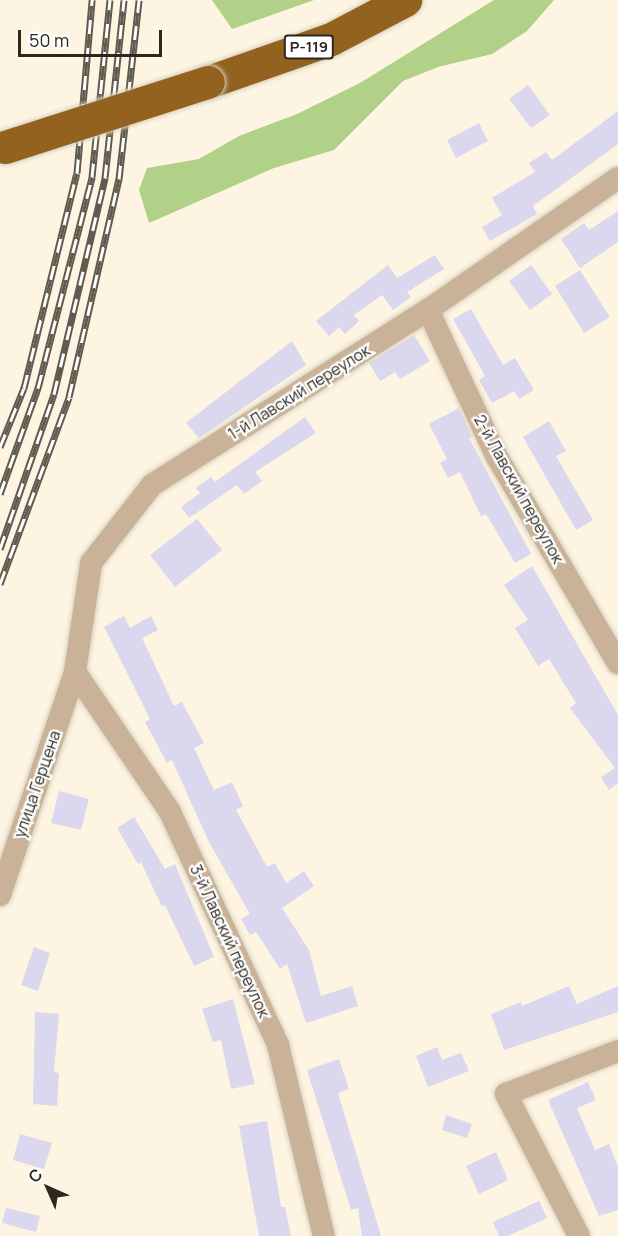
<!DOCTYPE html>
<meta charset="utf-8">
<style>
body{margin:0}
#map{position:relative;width:618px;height:1236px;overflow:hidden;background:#fdf5e2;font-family:Manrope,sans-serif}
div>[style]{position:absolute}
.forest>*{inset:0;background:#b1d088}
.building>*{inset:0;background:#dbd7ef}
.roads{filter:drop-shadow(0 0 2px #d7d0bf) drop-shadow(0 0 2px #d7d0bf)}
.minor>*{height:22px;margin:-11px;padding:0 11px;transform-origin:11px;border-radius:11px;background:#c9b297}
.highway>*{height:33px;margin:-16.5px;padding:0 16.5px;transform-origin:16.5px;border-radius:16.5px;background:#92621e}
.rail>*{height:7px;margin-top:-3.5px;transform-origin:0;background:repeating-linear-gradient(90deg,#fff 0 14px,#605b4f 0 28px);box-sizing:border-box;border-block:2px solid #605b4f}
.bridges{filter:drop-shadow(0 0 2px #d7d0bf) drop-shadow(0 0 2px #d7d0bf)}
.highway-bridge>*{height:33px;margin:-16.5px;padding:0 16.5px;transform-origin:16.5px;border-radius:16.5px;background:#92621e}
span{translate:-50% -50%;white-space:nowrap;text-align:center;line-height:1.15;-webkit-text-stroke:4.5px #fff;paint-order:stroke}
.shield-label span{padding:2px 4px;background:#fff;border:2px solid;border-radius:4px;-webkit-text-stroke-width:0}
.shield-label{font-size:15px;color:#2c281f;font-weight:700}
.street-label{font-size:16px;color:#2c281f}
.north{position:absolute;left:18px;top:1158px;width:60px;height:60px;-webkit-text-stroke:4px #fff;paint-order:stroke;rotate:315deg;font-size:16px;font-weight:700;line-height:24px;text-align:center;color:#2c281f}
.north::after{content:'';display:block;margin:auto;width:21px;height:27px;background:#2c281f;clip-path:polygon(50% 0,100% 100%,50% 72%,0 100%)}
.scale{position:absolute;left:18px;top:30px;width:144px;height:27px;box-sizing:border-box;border:3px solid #2c281f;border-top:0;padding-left:8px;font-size:18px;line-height:21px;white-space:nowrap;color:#2c281f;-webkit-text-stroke:4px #fff;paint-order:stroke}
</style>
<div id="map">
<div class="forest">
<div style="clip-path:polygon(212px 0,314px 0,232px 29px)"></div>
<div style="clip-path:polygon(494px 0,554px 0,527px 31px,492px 54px,438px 67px,403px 81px,334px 150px,274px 168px,149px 223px,139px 190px,147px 168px,199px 159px,239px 136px,297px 114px,360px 83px)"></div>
</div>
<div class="building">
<div style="clip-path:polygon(528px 85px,550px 115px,531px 128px,509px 99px)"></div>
<div style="clip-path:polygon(618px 111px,618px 144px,533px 206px,537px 214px,490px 241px,482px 227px,502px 215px,492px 198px,535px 172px,529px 163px,546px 152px,552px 160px)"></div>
<div style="clip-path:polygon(479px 123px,488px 141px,456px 158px,447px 140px)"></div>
<div style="clip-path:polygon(618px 211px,618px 242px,580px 268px,561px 239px,584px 223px,589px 230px)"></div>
<div style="clip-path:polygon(435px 255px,444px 269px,407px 292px,411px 297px,393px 310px,382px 295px,354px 315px,359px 321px,345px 334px,339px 327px,329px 336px,316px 321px,388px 265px,397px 278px)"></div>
<div style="clip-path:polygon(531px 265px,552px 294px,530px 310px,509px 281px)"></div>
<div style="clip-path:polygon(580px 270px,610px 317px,584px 333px,555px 286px)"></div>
<div style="clip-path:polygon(471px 309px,503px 365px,515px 358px,534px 390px,519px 399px,514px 391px,492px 403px,479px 380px,485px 376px,453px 319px)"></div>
<div style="clip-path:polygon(414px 335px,430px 361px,400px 379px,395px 372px,380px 381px,369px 363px)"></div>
<div style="clip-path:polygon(292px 341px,306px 365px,199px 438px,186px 423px)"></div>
<div style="clip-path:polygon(459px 408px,472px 437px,469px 438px,531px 554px,515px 563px,486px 514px,481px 516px,460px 472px,448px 478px,440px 463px,447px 459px,429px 424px)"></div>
<div style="clip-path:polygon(305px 417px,316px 433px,255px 472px,262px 481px,244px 494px,237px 485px,189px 518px,181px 507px,200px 493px,196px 488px,211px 477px,215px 482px)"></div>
<div style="clip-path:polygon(549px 421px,566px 451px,556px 456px,593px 520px,576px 530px,523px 437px)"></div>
<div style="clip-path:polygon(197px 519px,222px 550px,175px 587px,150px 555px)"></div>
<div style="clip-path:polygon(532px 566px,618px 715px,618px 783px,609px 790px,601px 777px,615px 768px,570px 708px,576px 703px,549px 659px,538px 666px,515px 628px,528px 620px,504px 585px)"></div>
<div style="clip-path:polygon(124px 616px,130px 628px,151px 616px,158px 630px,142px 638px,174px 706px,182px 702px,204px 743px,194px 748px,214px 790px,232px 782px,243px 806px,236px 810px,267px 867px,275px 863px,286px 883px,304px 871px,314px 886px,282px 908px,309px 950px,321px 996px,352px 986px,358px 1006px,306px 1023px,287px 964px,280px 969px,256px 932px,250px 935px,241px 919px,250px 914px,209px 842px,172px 760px,167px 763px,145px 722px,150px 719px,104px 627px)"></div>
<div style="clip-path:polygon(59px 791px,89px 799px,81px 830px,51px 823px)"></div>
<div style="clip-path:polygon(134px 817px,165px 869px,175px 864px,214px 957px,194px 966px,165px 905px,162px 907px,141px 862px,138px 864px,117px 828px)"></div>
<div style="clip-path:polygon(34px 947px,50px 953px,38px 991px,21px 985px)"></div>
<div style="clip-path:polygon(569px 986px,577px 1004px,618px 986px,618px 1012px,504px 1050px,491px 1014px,521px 1002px,522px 1006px)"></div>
<div style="clip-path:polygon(233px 999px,255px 1084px,231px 1089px,221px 1040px,213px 1042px,202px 1009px)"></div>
<div style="clip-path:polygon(35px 1012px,59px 1014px,54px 1072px,59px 1073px,57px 1106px,33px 1104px)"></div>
<div style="clip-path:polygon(437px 1047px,442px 1060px,461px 1053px,469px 1071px,428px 1087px,416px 1056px)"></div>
<div style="clip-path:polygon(339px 1059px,349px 1089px,338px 1093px,381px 1236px,362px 1236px,358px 1208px,351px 1210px,307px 1070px)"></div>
<div style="clip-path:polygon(588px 1082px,596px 1100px,577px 1108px,595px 1150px,609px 1144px,618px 1167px,618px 1210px,599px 1216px,548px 1100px)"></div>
<div style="clip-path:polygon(446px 1115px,472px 1124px,467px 1138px,442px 1130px)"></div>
<div style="clip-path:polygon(267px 1121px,281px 1207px,285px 1207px,291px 1236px,259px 1236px,239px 1126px)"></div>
<div style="clip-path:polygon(20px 1134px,52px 1143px,44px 1169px,13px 1160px)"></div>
<div style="clip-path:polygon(496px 1152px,508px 1180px,479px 1194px,466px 1166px)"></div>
<div style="clip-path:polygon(539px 1201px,547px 1218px,508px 1236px,499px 1236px,493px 1222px)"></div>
<div style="clip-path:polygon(6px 1208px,40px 1216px,36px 1232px,2px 1223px)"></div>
</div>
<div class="roads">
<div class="minor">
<div style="left:428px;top:310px;width:162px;rotate:64.9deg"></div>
<div style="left:497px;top:457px;width:239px;rotate:59.6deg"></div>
<div style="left:75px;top:672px;width:169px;rotate:55.8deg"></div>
<div style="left:170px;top:812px;width:257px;rotate:65.1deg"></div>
<div style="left:278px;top:1045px;width:196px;rotate:76.5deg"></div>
<div style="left:0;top:895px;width:235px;rotate:-71.4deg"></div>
<div style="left:75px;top:672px;width:110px;rotate:-81.6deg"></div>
<div style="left:91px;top:563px;width:99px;rotate:-52deg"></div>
<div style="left:152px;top:485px;width:327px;rotate:-32.4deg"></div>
<div style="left:428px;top:310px;width:231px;rotate:-34.8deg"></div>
<div style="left:579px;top:1236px;width:160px;rotate:-117.2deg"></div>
<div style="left:506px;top:1094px;width:120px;rotate:-21deg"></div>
</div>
<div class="highway">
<div style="left:208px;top:82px;width:130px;rotate:-19.3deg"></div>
<div style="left:331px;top:39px;width:84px;rotate:-27.8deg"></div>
</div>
</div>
<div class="rail">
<div style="left:0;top:447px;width:64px;rotate:-67.9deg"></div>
<div style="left:24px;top:388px;width:221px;rotate:-76.2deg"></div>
<div style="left:77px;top:173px;width:174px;rotate:-85deg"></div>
<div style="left:0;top:494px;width:113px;rotate:-70.3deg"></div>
<div style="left:38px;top:388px;width:218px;rotate:-75.6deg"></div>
<div style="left:92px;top:177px;width:178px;rotate:-84.2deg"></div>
<div style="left:0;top:549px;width:164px;rotate:-70.8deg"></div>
<div style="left:54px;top:394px;width:222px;rotate:-76.7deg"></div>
<div style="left:105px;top:178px;width:179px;rotate:-83.9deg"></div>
<div style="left:0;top:584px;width:199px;rotate:-69.7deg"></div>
<div style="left:69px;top:397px;width:224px;rotate:-77.1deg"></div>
<div style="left:119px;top:179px;width:180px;rotate:-83.6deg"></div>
</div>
<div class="bridges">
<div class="highway-bridge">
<div style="left:5px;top:147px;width:213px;rotate:-17.8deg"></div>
</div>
</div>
<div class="shield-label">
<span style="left:309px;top:47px">Р-119</span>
</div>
<div class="street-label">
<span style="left:299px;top:392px;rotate:-32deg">1-й Лавский переулок</span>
<span style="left:519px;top:489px;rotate:61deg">2-й Лавский переулок</span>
<span style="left:37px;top:784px;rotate:-71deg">улица Герцена</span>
<span style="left:230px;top:941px;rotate:65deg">3-й Лавский переулок</span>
</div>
<div class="north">С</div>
<div class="scale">50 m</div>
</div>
